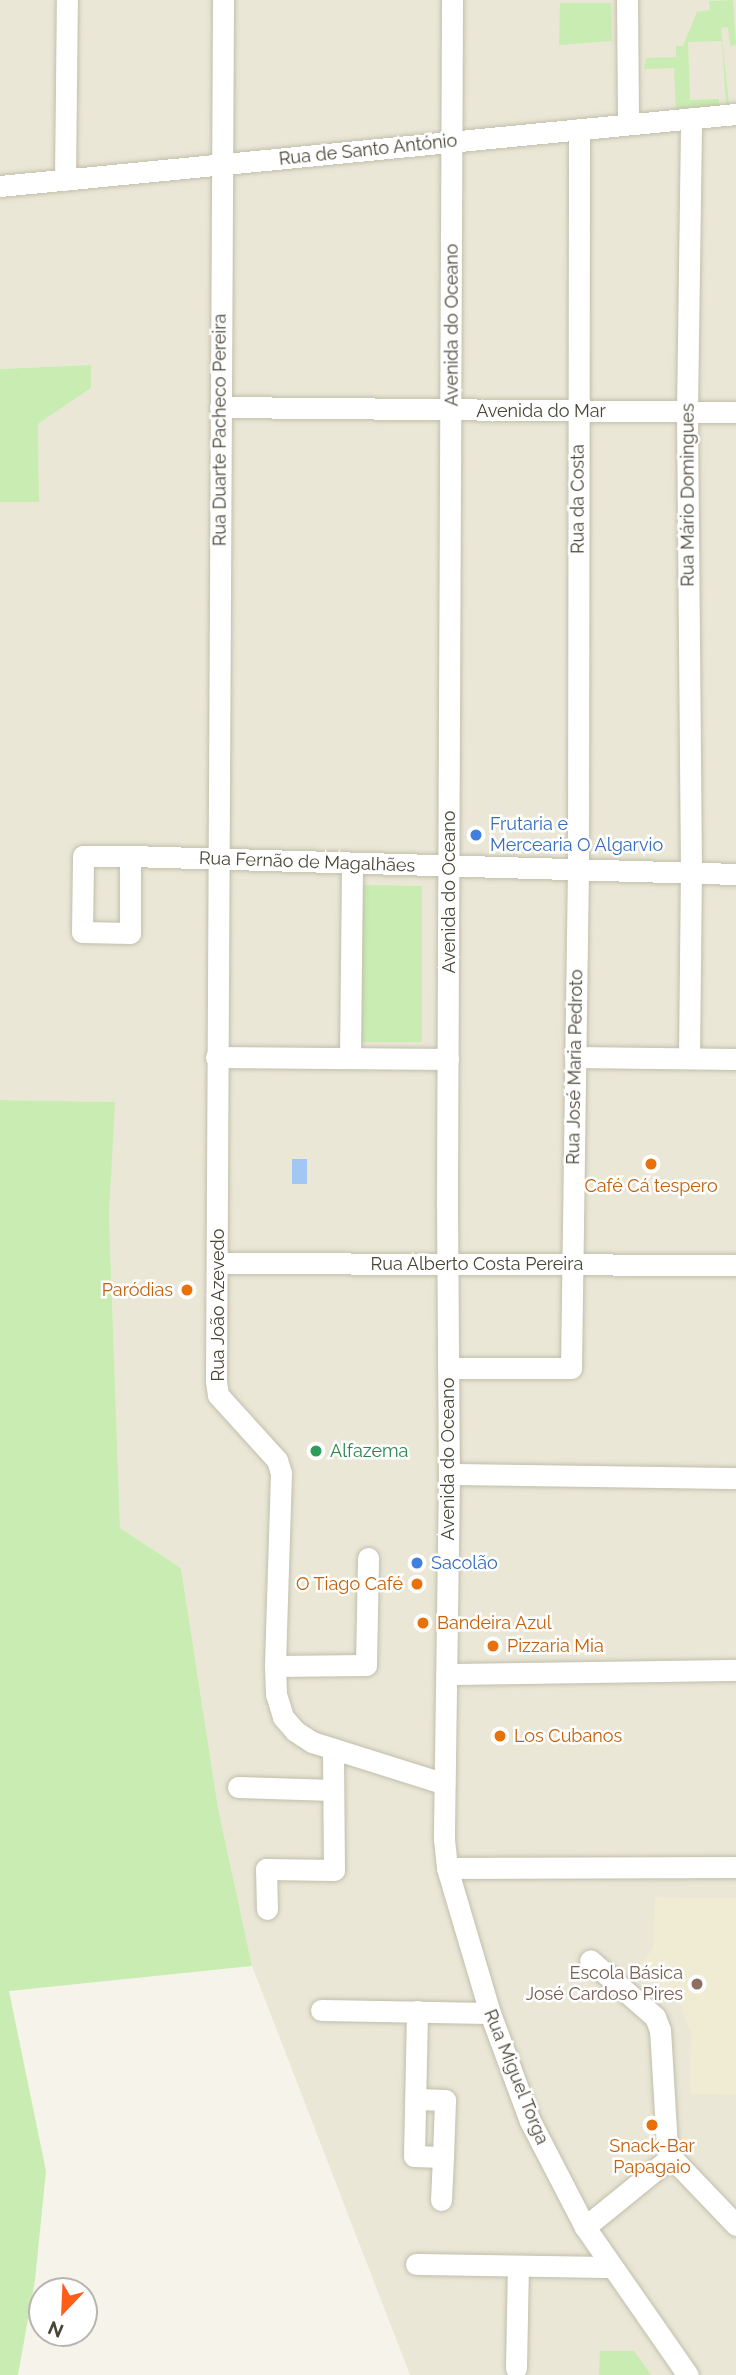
<!DOCTYPE html>
<meta charset="utf-8">
<style>
body{margin:0}
#map{position:relative;width:736px;height:2375px;overflow:hidden;background:#f6f4ea;font-family:Raleway,sans-serif}
div>[style]{position:absolute}
.residential>*{inset:0;background:#eae7d7}
.education>*{inset:0;background:#efecd3}
.green>*{inset:0;background:#c8ecb1}
.water>*{inset:0;background:#a3c7f5}
.roads{filter:drop-shadow(0 0 2px #c2beab) drop-shadow(0 0 2px #c2beab)}
.minor>*{height:21px;margin:-10.5px;padding:0 10.5px;transform-origin:10.5px;border-radius:10.5px;background:#fff}
.dots>*{width:19px;height:19px;translate:-50% -50%;box-sizing:border-box;border:4px solid #fff;border-radius:50%}
span{translate:-50% -50%;white-space:nowrap;text-align:center;line-height:1.15;-webkit-text-stroke:5px #fff;paint-order:stroke}
.street-label{font-size:18px;color:#4a4637}
.shop-label{font-size:18px;color:#366cbe}
.left{translate:0 -50%;text-align:left}
.food-label{font-size:18px;color:#c56008}
.right{translate:-100% -50%;text-align:right}
.leisure-label{font-size:18px;color:#27864d}
.education-label{font-size:18px;color:#785e54}
.north{position:absolute;left:28px;top:2277px;width:70px;height:70px;box-sizing:border-box;background:#fff;border:2px solid #b7b5af;border-radius:50%;rotate:203deg;font-size:19px;font-weight:700;line-height:28px;text-align:center;color:#4a4637}
.north::after{content:'';display:block;margin:auto;width:24px;height:32px;background:#ff5e17;clip-path:polygon(50% 0,100% 100%,50% 72%,0 100%)}
</style>
<div id="map">
<div class="residential">
<div style="clip-path:polygon(0 0,736px 0,736px 2375px,410px 2375px,252px 1966px,218px 1808px,181px 1568px,120px 1528px,109px 1215px,114px 1102px,0 1100px,0 502px,39px 502px,38px 424px,91px 388px,90px 365px,0 369px)"></div>
</div>
<div class="education">
<div style="clip-path:polygon(655px 1897px,736px 1898px,736px 2095px,690px 2094px,691px 2033px,679px 2002px,637px 1967px,653px 1949px)"></div>
</div>
<div class="green">
<div style="clip-path:polygon(733px 0,736px 45px,730px 46px,728px 27px,721px 28px,729px 104px,726px 105px,722px 41px,688px 42px,690px 100px,719px 99px,719px 105px,676px 110px,674px 68px,644px 69px,646px 58px,676px 57px,676px 46px,683px 46px,697px 12px,710px 10px,709px 1px)"></div>
<div style="clip-path:polygon(560px 3px,611px 3px,612px 41px,559px 45px)"></div>
<div style="clip-path:polygon(91px 365px,91px 388px,38px 424px,39px 502px,0 502px,0 369px)"></div>
<div style="clip-path:polygon(357px 885px,422px 886px,422px 1042px,356px 1042px)"></div>
<div style="clip-path:polygon(0 1100px,115px 1102px,109px 1215px,120px 1528px,181px 1568px,218px 1808px,252px 1966px,9px 1991px,46px 2171px,35px 2280px,18px 2375px,0 2375px)"></div>
<div style="clip-path:polygon(600px 2351px,634px 2351px,651px 2375px,599px 2375px)"></div>
</div>
<div class="water">
<div style="clip-path:polygon(292px 1159px,307px 1159px,307px 1184px,292px 1184px)"></div>
</div>
<div class="roads">
<div class="minor">
<div style="left:223px;top:0;width:1381px;rotate:90.29deg"></div>
<div style="left:216px;top:1381px;width:14px;rotate:82deg"></div>
<div style="left:218px;top:1395px;width:88px;rotate:47.8deg"></div>
<div style="left:277px;top:1460px;width:14px;rotate:73deg"></div>
<div style="left:281px;top:1473px;width:193px;rotate:91.8deg"></div>
<div style="left:275px;top:1666px;width:28px;rotate:88deg"></div>
<div style="left:276px;top:1694px;width:24px;rotate:73deg"></div>
<div style="left:283px;top:1717px;width:18px;rotate:49deg"></div>
<div style="left:295px;top:1731px;width:20px;rotate:33deg"></div>
<div style="left:312px;top:1742px;width:139px;rotate:17.5deg"></div>
<div style="left:452px;top:0;width:1204px;rotate:90.24deg"></div>
<div style="left:447px;top:1204px;width:270px;rotate:89.6deg"></div>
<div style="left:449px;top:1474px;width:365px;rotate:90.8deg"></div>
<div style="left:444px;top:1839px;width:29px;rotate:84deg"></div>
<div style="left:447px;top:1868px;width:151px;rotate:73.5deg"></div>
<div style="left:490px;top:2013px;width:115px;rotate:69.7deg"></div>
<div style="left:530px;top:2121px;width:119px;rotate:62.6deg"></div>
<div style="left:585px;top:2227px;width:180px;rotate:55.2deg"></div>
<div style="left:627px;top:0;width:124px;rotate:89.5deg"></div>
<div style="left:65px;top:180px;width:180px;rotate:-89.4deg"></div>
<div style="left:0;top:186px;width:740px;rotate:-5.59deg"></div>
<div style="left:220px;top:407px;width:516px;rotate:0.56deg"></div>
<div style="left:130px;top:856px;width:77px;rotate:90deg"></div>
<div style="left:130px;top:933px;width:48px;rotate:-178.8deg"></div>
<div style="left:82px;top:932px;width:76px;rotate:-89.2deg"></div>
<div style="left:83px;top:856px;width:47px"></div>
<div style="left:130px;top:856px;width:606px;rotate:1.7deg"></div>
<div style="left:216px;top:1057px;width:232px;rotate:0.5deg"></div>
<div style="left:575px;top:1057px;width:161px;rotate:0.7deg"></div>
<div style="left:350px;top:1058px;width:195px;rotate:-89.4deg"></div>
<div style="left:689px;top:1058px;width:186px;rotate:-89.4deg"></div>
<div style="left:691px;top:872px;width:460px;rotate:-90.5deg"></div>
<div style="left:687px;top:412px;width:294px;rotate:-89.2deg"></div>
<div style="left:218px;top:1263px;width:518px;rotate:0.22deg"></div>
<div style="left:448px;top:1368px;width:123px"></div>
<div style="left:571px;top:1368px;width:499px;rotate:-89.2deg"></div>
<div style="left:578px;top:869px;width:740px;rotate:-89.92deg"></div>
<div style="left:449px;top:1474px;width:287px;rotate:0.8deg"></div>
<div style="left:275px;top:1666px;width:91px;rotate:-0.6deg"></div>
<div style="left:366px;top:1665px;width:107px;rotate:-88.9deg"></div>
<div style="left:447px;top:1674px;width:289px;rotate:-0.8deg"></div>
<div style="left:238px;top:1787px;width:95px;rotate:1.8deg"></div>
<div style="left:447px;top:1868px;width:289px;rotate:-0.2deg"></div>
<div style="left:267px;top:1909px;width:40px;rotate:-91.4deg"></div>
<div style="left:266px;top:1869px;width:68px;rotate:0.8deg"></div>
<div style="left:334px;top:1870px;width:121px;rotate:-90.5deg"></div>
<div style="left:321px;top:2010px;width:169px;rotate:1deg"></div>
<div style="left:416px;top:2099px;width:29px;rotate:2deg"></div>
<div style="left:445px;top:2100px;width:57px;rotate:92deg"></div>
<div style="left:443px;top:2157px;width:29px;rotate:-178deg"></div>
<div style="left:414px;top:2156px;width:145px;rotate:-88.8deg"></div>
<div style="left:671px;top:2157px;width:94px;rotate:46.3deg"></div>
<div style="left:441px;top:2200px;width:43px;rotate:-87.3deg"></div>
<div style="left:585px;top:2227px;width:111px;rotate:-39.1deg"></div>
<div style="left:671px;top:2157px;width:11px;rotate:-112deg"></div>
<div style="left:667px;top:2147px;width:117px;rotate:-93.4deg"></div>
<div style="left:660px;top:2030px;width:14px;rotate:-111deg"></div>
<div style="left:655px;top:2017px;width:86px;rotate:-138.8deg"></div>
<div style="left:416px;top:2264px;width:194px;rotate:0.9deg"></div>
<div style="left:516px;top:2368px;width:102px;rotate:-88.9deg"></div>
</div>
</div>
<div class="dots">
<div style="left:476px;top:835px;background:#3f7fe0"></div>
<div style="left:651px;top:1164px;background:#e8710a"></div>
<div style="left:187px;top:1290px;background:#e8710a"></div>
<div style="left:316px;top:1451px;background:#2e9e5b"></div>
<div style="left:417px;top:1563px;background:#3f7fe0"></div>
<div style="left:417px;top:1584px;background:#e8710a"></div>
<div style="left:423px;top:1623px;background:#e8710a"></div>
<div style="left:493px;top:1646px;background:#e8710a"></div>
<div style="left:500px;top:1736px;background:#e8710a"></div>
<div style="left:697px;top:1984px;background:#8d6e63"></div>
<div style="left:652px;top:2125px;background:#e8710a"></div>
</div>
<div class="street-label">
<span style="left:368px;top:150px;rotate:-6deg">Rua de Santo António</span>
<span style="left:452px;top:325px;rotate:-90deg">Avenida do Oceano</span>
<span style="left:541px;top:411px">Avenida do Mar</span>
<span style="left:220px;top:430px;rotate:-90deg">Rua Duarte Pacheco Pereira</span>
<span style="left:688px;top:495px;rotate:-90deg">Rua Mário Domingues</span>
<span style="left:578px;top:499px;rotate:-90deg">Rua da Costa</span>
<span style="left:307px;top:862px;rotate:2deg">Rua Fernão de Magalhães</span>
<span style="left:449px;top:892px;rotate:-90deg">Avenida do Oceano</span>
<span style="left:575px;top:1067px;rotate:-89deg">Rua José Maria Pedroto</span>
<span style="left:477px;top:1264px">Rua Alberto Costa Pereira</span>
<span style="left:218px;top:1305px;rotate:-90deg">Rua João Azevedo</span>
<span style="left:448px;top:1459px;rotate:-90deg">Avenida do Oceano</span>
<span style="left:516px;top:2077px;rotate:68deg">Rua Miguel Torga</span>
</div>
<div class="shop-label">
<span class="left" style="left:490px;top:835px">Frutaria e<br>Mercearia O Algarvio</span>
<span class="left" style="left:431px;top:1563px">Sacolão</span>
</div>
<div class="food-label">
<span style="left:651px;top:1186px">Café Cá tespero</span>
<span class="right" style="left:173px;top:1290px">Paródias</span>
<span class="right" style="left:403px;top:1584px">O Tiago Café</span>
<span class="left" style="left:437px;top:1623px">Bandeira Azul</span>
<span class="left" style="left:507px;top:1646px">Pizzaria Mia</span>
<span class="left" style="left:514px;top:1736px">Los Cubanos</span>
<span style="left:652px;top:2157px">Snack-Bar<br>Papagaio</span>
</div>
<div class="leisure-label">
<span class="left" style="left:330px;top:1451px">Alfazema</span>
</div>
<div class="education-label">
<span class="right" style="left:683px;top:1984px">Escola Básica<br>José Cardoso Pires</span>
</div>
<div class="north">N</div>
</div>
